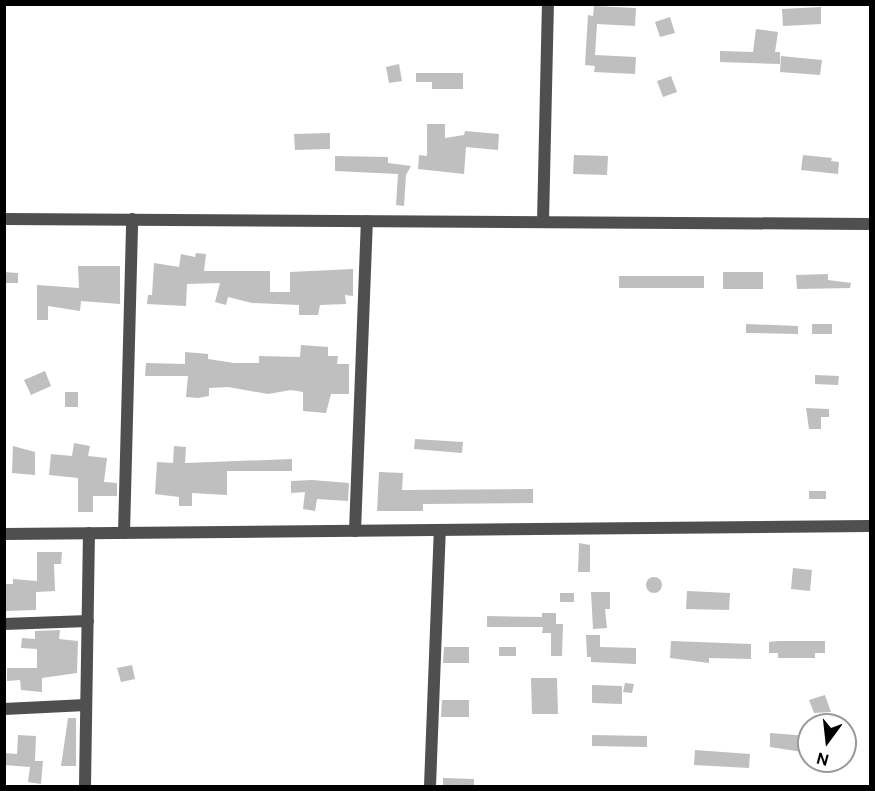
<!DOCTYPE html>
<style>
body{margin:0}
#map{position:relative;width:875px;height:791px;overflow:hidden;background:#fff;font-family:"DM Sans",sans-serif}
div>[style]{position:absolute}
.building>*{inset:0;background:#bfbfbf}
.round{border-radius:50%}
.street>*{height:12px;margin:-6px;padding:0 6px;transform-origin:6px;border-radius:6px;background:#4f4f4f}
span{translate:-50% -50%;white-space:nowrap;text-align:center;line-height:1.15;-webkit-text-stroke:4.5px #fff;paint-order:stroke}
.frame{position:absolute;inset:0;border:6px solid #000;pointer-events:none}
.north{position:absolute;left:797px;top:713px;width:60px;height:60px;box-sizing:border-box;background:#fff;border:2px solid #999;border-radius:50%;rotate:195deg;font-size:16px;font-weight:700;line-height:24px;text-align:center;color:#000}
.north::after{content:'';display:block;margin:auto;width:21px;height:27px;background:#000;clip-path:polygon(50% 0,100% 100%,50% 72%,0 100%)}
</style>
<div id="map">
<div class="building">
<div style="clip-path:polygon(594px 6px,636px 8px,635px 26px,597px 24px,595px 55px,636px 57px,635px 74px,594px 72px,595px 66px,585px 65px,588px 15px,593px 16px)"></div>
<div style="clip-path:polygon(821px 7px,821px 24px,783px 26px,782px 9px)"></div>
<div style="clip-path:polygon(670px 17px,675px 33px,660px 37px,655px 22px)"></div>
<div style="clip-path:polygon(756px 29px,778px 32px,775px 52px,780px 52px,780px 64px,720px 62px,720px 51px,753px 52px)"></div>
<div style="clip-path:polygon(781px 56px,822px 60px,820px 75px,780px 72px)"></div>
<div style="clip-path:polygon(399px 64px,402px 81px,389px 83px,386px 67px)"></div>
<div style="clip-path:polygon(416px 73px,463px 73px,463px 89px,432px 89px,432px 82px,416px 82px)"></div>
<div style="clip-path:polygon(671px 76px,677px 92px,663px 97px,657px 81px)"></div>
<div style="clip-path:polygon(427px 124px,445px 124px,445px 138px,464px 135px,465px 131px,499px 134px,498px 150px,466px 147px,464px 174px,418px 169px,419px 155px,427px 156px)"></div>
<div style="clip-path:polygon(330px 133px,330px 149px,295px 150px,294px 134px)"></div>
<div style="clip-path:polygon(574px 155px,608px 156px,607px 175px,573px 174px)"></div>
<div style="clip-path:polygon(803px 155px,832px 158px,831px 161px,839px 162px,838px 174px,801px 170px)"></div>
<div style="clip-path:polygon(335px 156px,388px 157px,388px 163px,411px 166px,406px 175px,404px 206px,396px 205px,398px 174px,335px 171px)"></div>
<div style="clip-path:polygon(196px 253px,206px 254px,204px 271px,270px 271px,270px 292px,290px 292px,290px 272px,353px 269px,353px 296px,345px 295px,346px 304px,320px 305px,318px 315px,299px 315px,299px 305px,252px 303px,228px 297px,226px 305px,215px 302px,220px 283px,187px 284px,186px 306px,147px 304px,148px 295px,152px 295px,154px 263px,179px 267px,181px 254px,195px 257px)"></div>
<div style="clip-path:polygon(78px 266px,120px 266px,120px 304px,81px 301px,80px 311px,48px 306px,48px 320px,37px 320px,37px 285px,79px 288px)"></div>
<div style="clip-path:polygon(4px 272px,18px 273px,18px 283px,4px 283px)"></div>
<div style="clip-path:polygon(723px 272px,763px 272px,763px 289px,723px 289px)"></div>
<div style="clip-path:polygon(828px 274px,828px 280px,851px 283px,850px 288px,797px 289px,796px 275px)"></div>
<div style="clip-path:polygon(619px 276px,704px 276px,704px 288px,619px 288px)"></div>
<div style="clip-path:polygon(746px 324px,798px 326px,798px 334px,746px 333px)"></div>
<div style="clip-path:polygon(812px 324px,832px 324px,832px 334px,812px 334px)"></div>
<div style="clip-path:polygon(301px 345px,328px 347px,328px 356px,338px 356px,337px 364px,349px 364px,349px 394px,331px 394px,326px 413px,303px 411px,303px 392px,291px 390px,268px 394px,228px 387px,209px 388px,209px 396px,198px 398px,186px 397px,188px 376px,145px 376px,146px 363px,185px 364px,185px 352px,208px 354px,208px 359px,234px 363px,259px 363px,259px 356px,300px 357px)"></div>
<div style="clip-path:polygon(45px 371px,51px 386px,31px 395px,24px 380px)"></div>
<div style="clip-path:polygon(815px 375px,839px 376px,838px 385px,815px 384px)"></div>
<div style="clip-path:polygon(65px 392px,78px 392px,78px 407px,65px 407px)"></div>
<div style="clip-path:polygon(806px 408px,829px 409px,829px 417px,821px 417px,821px 429px,809px 429px)"></div>
<div style="clip-path:polygon(415px 439px,463px 442px,462px 453px,414px 449px)"></div>
<div style="clip-path:polygon(74px 443px,90px 446px,88px 456px,107px 458px,104px 482px,117px 483px,117px 496px,93px 496px,93px 512px,78px 512px,78px 478px,49px 475px,51px 454px,72px 456px)"></div>
<div style="clip-path:polygon(13px 446px,35px 452px,35px 475px,12px 473px)"></div>
<div style="clip-path:polygon(174px 446px,186px 447px,185px 463px,292px 459px,292px 471px,227px 471px,227px 495px,192px 493px,192px 506px,179px 506px,179px 497px,155px 494px,157px 462px,173px 463px)"></div>
<div style="clip-path:polygon(379px 472px,403px 473px,402px 490px,533px 489px,533px 503px,423px 504px,423px 511px,377px 511px)"></div>
<div style="clip-path:polygon(312px 480px,349px 483px,348px 501px,317px 499px,315px 511px,303px 509px,305px 492px,291px 493px,291px 481px)"></div>
<div style="clip-path:polygon(809px 491px,826px 491px,826px 499px,809px 499px)"></div>
<div style="clip-path:polygon(579px 543px,590px 545px,590px 572px,578px 572px)"></div>
<div style="clip-path:polygon(37px 552px,62px 552px,61px 564px,54px 564px,55px 591px,36px 592px,36px 610px,6px 611px,4px 584px,13px 584px,13px 579px,37px 581px)"></div>
<div style="clip-path:polygon(793px 568px,812px 570px,810px 591px,791px 589px)"></div>
<div class="round" style="left:646px;top:577px;width:16px;height:16px"></div>
<div style="clip-path:polygon(687px 591px,730px 593px,729px 610px,686px 609px)"></div>
<div style="clip-path:polygon(591px 592px,610px 592px,610px 609px,605px 609px,607px 628px,593px 629px)"></div>
<div style="clip-path:polygon(560px 593px,574px 593px,574px 602px,560px 602px)"></div>
<div style="clip-path:polygon(542px 613px,556px 613px,556px 624px,563px 624px,562px 656px,551px 656px,551px 633px,542px 633px,543px 627px,487px 627px,487px 616px,542px 617px)"></div>
<div style="clip-path:polygon(60px 630px,59px 639px,78px 641px,77px 673px,42px 678px,42px 692px,21px 690px,20px 680px,7px 681px,7px 668px,37px 668px,37px 649px,21px 648px,22px 638px,35px 639px,35px 631px)"></div>
<div style="clip-path:polygon(586px 635px,600px 635px,600px 647px,636px 648px,636px 664px,591px 662px,591px 657px,587px 657px)"></div>
<div style="clip-path:polygon(671px 641px,751px 644px,751px 659px,709px 658px,709px 663px,670px 658px)"></div>
<div style="clip-path:polygon(778px 641px,825px 641px,825px 653px,815px 653px,815px 658px,778px 658px,778px 653px,769px 653px,769px 642px)"></div>
<div style="clip-path:polygon(444px 647px,469px 647px,469px 663px,443px 663px)"></div>
<div style="clip-path:polygon(499px 647px,516px 647px,516px 656px,499px 656px)"></div>
<div style="clip-path:polygon(132px 665px,135px 679px,121px 682px,117px 668px)"></div>
<div style="clip-path:polygon(531px 678px,557px 678px,558px 714px,532px 714px)"></div>
<div style="clip-path:polygon(625px 683px,634px 684px,632px 693px,623px 692px)"></div>
<div style="clip-path:polygon(592px 685px,622px 686px,622px 704px,592px 703px)"></div>
<div style="clip-path:polygon(825px 695px,831px 712px,814px 713px,809px 700px)"></div>
<div style="clip-path:polygon(442px 700px,469px 700px,469px 717px,441px 717px)"></div>
<div style="clip-path:polygon(68px 718px,76px 718px,76px 766px,61px 766px)"></div>
<div style="clip-path:polygon(770px 733px,809px 736px,809px 753px,770px 747px)"></div>
<div style="clip-path:polygon(18px 735px,36px 736px,35px 761px,43px 761px,41px 784px,28px 782px,30px 767px,4px 765px,4px 753px,17px 754px)"></div>
<div style="clip-path:polygon(592px 735px,647px 736px,647px 747px,592px 746px)"></div>
<div style="clip-path:polygon(695px 750px,750px 754px,749px 768px,694px 765px)"></div>
<div style="clip-path:polygon(443px 778px,474px 779px,474px 786px,443px 786px)"></div>
</div>
<div class="street">
<div style="left:4px;top:219px;width:866px;rotate:0.33deg"></div>
<div style="left:543px;top:222px;width:218px;rotate:-88.7deg"></div>
<div style="left:355px;top:531px;width:310px;rotate:-87.8deg"></div>
<div style="left:124px;top:533px;width:314px;rotate:-88.5deg"></div>
<div style="left:4px;top:534px;width:866px;rotate:-0.53deg"></div>
<div style="left:4px;top:624px;width:84px;rotate:-2deg"></div>
<div style="left:4px;top:709px;width:82px;rotate:-2.8deg"></div>
<div style="left:85px;top:786px;width:253px;rotate:-89.1deg"></div>
<div style="left:430px;top:786px;width:256px;rotate:-87.8deg"></div>
</div>
<div class="frame"></div>
<div class="north">N</div>
</div>
